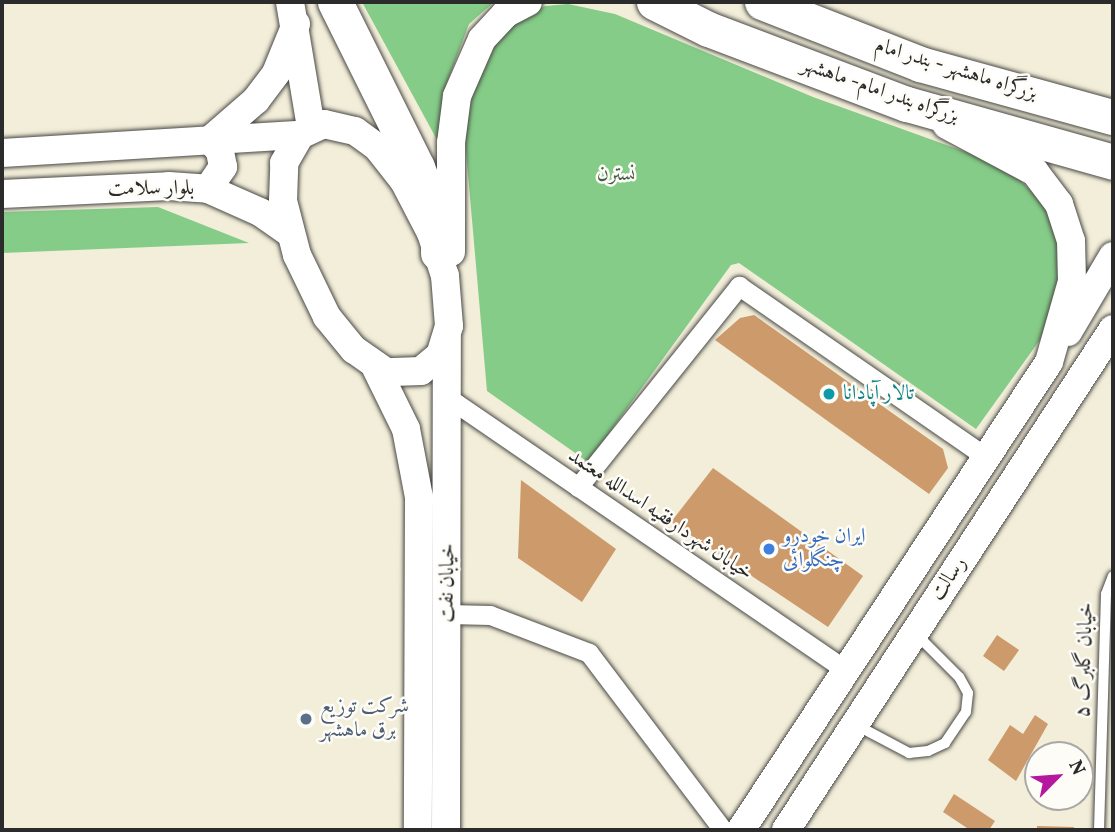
<!DOCTYPE html>
<meta charset="utf-8">
<style>
body{margin:0}
#map{position:relative;width:1115px;height:832px;overflow:hidden;background:#f2eed9;font-family:Vollkorn,Amiri,serif}
div>[style]{position:absolute}
.green>*{inset:0;background:#85cc88}
.building>*{inset:0;background:#cd9a6b}
.roads{filter:drop-shadow(0 0 2px #494845) drop-shadow(0 0 2px #494845)}
.lane>*{height:10px;margin:-5px;padding:0 5px;transform-origin:5px;border-radius:5px;background:#fff}
.street>*{height:19px;margin:-9.5px;padding:0 9.5px;transform-origin:9.5px;border-radius:9.5px;background:#fff}
.secondary>*{height:28px;margin:-14px;padding:0 14px;transform-origin:14px;border-radius:14px;background:#fff}
.highway>*{height:35px;margin:-17.5px;padding:0 17.5px;transform-origin:17.5px;border-radius:17.5px;background:#fff}
.dots>*{width:19px;height:19px;translate:-50% -50%;box-sizing:border-box;border:4px solid #fdfcf7;border-radius:50%}
span{translate:-50% -50%;white-space:nowrap;text-align:center;line-height:1.15;-webkit-text-stroke:5px #fdfcf7;paint-order:stroke}
.street-label{font-size:21px;color:#2b2b2b}
.park-label{font-size:21px;color:#465b47}
.culture-label{font-size:21px;color:#0d838f}
.left{translate:0 -50%;text-align:left}
.shop-label{font-size:21px;color:#366cbe}
.service-label{font-size:21px;color:#4e5e75}
.frame{position:absolute;inset:0;border:4px solid #2b2b2b;pointer-events:none}
.north{position:absolute;left:1024px;top:741px;width:70px;height:70px;box-sizing:border-box;background:#fdfcf7;border:2px solid #a9a8a5;border-radius:50%;rotate:65deg;font-size:19px;font-weight:700;line-height:28px;text-align:center;color:#2b2b2b}
.north::after{content:'';display:block;margin:auto;width:24px;height:32px;background:#b5179e;clip-path:polygon(50% 0,100% 100%,50% 72%,0 100%)}
</style>
<div id="map">
<div class="green">
<div style="clip-path:polygon(362px 2px,494px 2px,469px 24px,442px 96px,442px 149px)"></div>
<div style="clip-path:polygon(568px 4px,615px 14px,813px 97px,991px 161px,1016px 176px,1045px 205px,1057px 238px,1058px 280px,1047px 330px,976px 429px,739px 263px,731px 265px,588px 462px,487px 391px,465px 140px,471px 101px,480px 68px,497px 40px,522px 17px,545px 6px)"></div>
<div style="clip-path:polygon(158px 207px,249px 243px,2px 253px,2px 212px)"></div>
</div>
<div class="building">
<div style="clip-path:polygon(754px 315px,943px 449px,948px 468px,929px 494px,715px 340px,740px 318px)"></div>
<div style="clip-path:polygon(713px 468px,863px 576px,828px 627px,671px 522px)"></div>
<div style="clip-path:polygon(521px 480px,616px 549px,582px 602px,518px 558px)"></div>
<div style="clip-path:polygon(997px 635px,1019px 650px,1004px 671px,983px 656px)"></div>
<div style="clip-path:polygon(1035px 715px,1048px 724px,1016px 781px,988px 760px,1010px 725px,1023px 734px)"></div>
<div style="clip-path:polygon(954px 794px,995px 821px,989px 830px,970px 830px,943px 812px)"></div>
<div style="clip-path:polygon(1037px 826px,1074px 827px,1074px 830px,1037px 830px)"></div>
</div>
<div class="roads">
<div class="lane">
<div style="left:858px;top:726px;width:58px;rotate:27.9deg"></div>
<div style="left:909px;top:753px;width:19px;rotate:-6deg"></div>
<div style="left:928px;top:751px;width:19px;rotate:-25deg"></div>
<div style="left:945px;top:743px;width:37px;rotate:-56deg"></div>
<div style="left:966px;top:712px;width:19px;rotate:-84deg"></div>
<div style="left:968px;top:693px;width:18px;rotate:-119deg"></div>
<div style="left:959px;top:677px;width:59px;rotate:-135deg"></div>
<div style="left:1099px;top:830px;width:236px;rotate:-88.3deg"></div>
<div style="left:1106px;top:594px;width:19px;rotate:-69deg"></div>
</div>
<div class="street">
<div style="left:450px;top:399px;width:478px;rotate:34.4deg"></div>
<div style="left:578px;top:487px;width:258px;rotate:-51.3deg"></div>
<div style="left:739px;top:286px;width:300px;rotate:34.7deg"></div>
<div style="left:448px;top:614px;width:42px;rotate:1.4deg"></div>
<div style="left:490px;top:615px;width:106px;rotate:21deg"></div>
<div style="left:589px;top:653px;width:222px;rotate:52.9deg"></div>
</div>
<div class="secondary">
<div style="left:290px;top:2px;width:127px;rotate:80.5deg"></div>
<div style="left:324px;top:124px;width:32px;rotate:13deg"></div>
<div style="left:355px;top:131px;width:29px;rotate:36deg"></div>
<div style="left:378px;top:148px;width:42px;rotate:51.8deg"></div>
<div style="left:404px;top:181px;width:59px;rotate:62.6deg"></div>
<div style="left:431px;top:233px;width:45px;rotate:72deg"></div>
<div style="left:445px;top:276px;width:50px;rotate:85.4deg"></div>
<div style="left:449px;top:326px;width:30px;rotate:107deg"></div>
<div style="left:440px;top:355px;width:25px;rotate:140deg"></div>
<div style="left:421px;top:371px;width:35px;rotate:178deg"></div>
<div style="left:386px;top:372px;width:39px;rotate:-145deg"></div>
<div style="left:354px;top:350px;width:43px;rotate:-129.3deg"></div>
<div style="left:327px;top:317px;width:69px;rotate:-115.8deg"></div>
<div style="left:297px;top:255px;width:56px;rotate:-104.5deg"></div>
<div style="left:283px;top:201px;width:38px;rotate:-88deg"></div>
<div style="left:284px;top:163px;width:32px;rotate:-60deg"></div>
<div style="left:300px;top:135px;width:26px;rotate:-25deg"></div>
<div style="left:2px;top:153px;width:299px;rotate:-3.5deg"></div>
<div style="left:208px;top:189px;width:27px;rotate:-56deg"></div>
<div style="left:223px;top:167px;width:16px;rotate:-101deg"></div>
<div style="left:220px;top:151px;width:15px;rotate:-132deg"></div>
<div style="left:210px;top:140px;width:61px;rotate:-41deg"></div>
<div style="left:256px;top:100px;width:34px;rotate:-53deg"></div>
<div style="left:276px;top:73px;width:53px;rotate:-67.8deg"></div>
<div style="left:2px;top:194px;width:167px;rotate:-2.7deg"></div>
<div style="left:169px;top:186px;width:39px;rotate:4deg"></div>
<div style="left:208px;top:189px;width:57px;rotate:23.9deg"></div>
<div style="left:260px;top:212px;width:37px;rotate:35deg"></div>
<div style="left:451px;top:252px;width:109px;rotate:-90deg"></div>
<div style="left:451px;top:143px;width:47px;rotate:-82.7deg"></div>
<div style="left:457px;top:96px;width:62px;rotate:-66.3deg"></div>
<div style="left:482px;top:39px;width:34px;rotate:-47deg"></div>
<div style="left:505px;top:14px;width:26px;rotate:-28deg"></div>
<div style="left:1068px;top:332px;width:88px;rotate:-59.4deg"></div>
<div style="left:376px;top:368px;width:68px;rotate:63.8deg"></div>
<div style="left:406px;top:429px;width:69px;rotate:79.2deg"></div>
<div style="left:419px;top:497px;width:333px;rotate:90.2deg"></div>
<div style="left:446px;top:830px;width:494px;rotate:-89.9deg"></div>
<div style="left:741px;top:830px;width:560px;rotate:-56.65deg"></div>
<div style="left:1049px;top:362px;width:84px;rotate:-74.1deg"></div>
<div style="left:1072px;top:281px;width:40px;rotate:-91.4deg"></div>
<div style="left:1071px;top:241px;width:39px;rotate:-108deg"></div>
<div style="left:1059px;top:204px;width:40px;rotate:-127deg"></div>
<div style="left:1035px;top:172px;width:100px;rotate:-151.9deg"></div>
<div style="left:786px;top:830px;width:598px;rotate:-56.87deg"></div>
</div>
<div class="highway">
<div style="left:335px;top:2px;width:184px;rotate:63.6deg"></div>
<div style="left:417px;top:167px;width:61px;rotate:69.8deg"></div>
<div style="left:438px;top:224px;width:29px;rotate:90deg"></div>
<div style="left:654px;top:2px;width:60px;rotate:26.6deg"></div>
<div style="left:708px;top:29px;width:213px;rotate:20.7deg"></div>
<div style="left:907px;top:104px;width:214px;rotate:15.7deg"></div>
<div style="left:762px;top:2px;width:170px;rotate:21.4deg"></div>
<div style="left:920px;top:64px;width:200px;rotate:15.4deg"></div>
</div>
</div>
<div class="dots">
<div style="left:829px;top:394px;background:#0f9aa8"></div>
<div style="left:769px;top:549px;background:#3f7fe0"></div>
<div style="left:306px;top:719px;background:#5c6f8a"></div>
</div>
<div class="street-label">
<span style="left:956px;top:70px;rotate:17deg">بزرگراه ماهشهر - بندر امام</span>
<span style="left:880px;top:91px;rotate:19deg">بزرگراه بندر امام- ماهشهر</span>
<span style="left:151px;top:189px">بلوار سلامت</span>
<span style="left:660px;top:515px;rotate:34deg">خیابان شهردارفقیه اسدالله معتمد</span>
<span style="left:949px;top:579px;rotate:-56deg">رسالت</span>
<span style="left:448px;top:583px;rotate:-89deg">خیابان نفت</span>
<span style="left:1085px;top:660px;rotate:-88deg">خیابان گلبرگ ۵</span>
</div>
<div class="park-label">
<span style="left:616px;top:175px">نسترن</span>
</div>
<div class="culture-label">
<span class="left" style="left:843px;top:394px">تالار آپادانا</span>
</div>
<div class="shop-label">
<span class="left" style="left:783px;top:549px">ایران خودرو<br>چنگلوائی</span>
</div>
<div class="service-label">
<span class="left" style="left:320px;top:719px">شرکت توزیع<br>برق ماهشهر</span>
</div>
<div class="frame"></div>
<div class="north">N</div>
</div>
